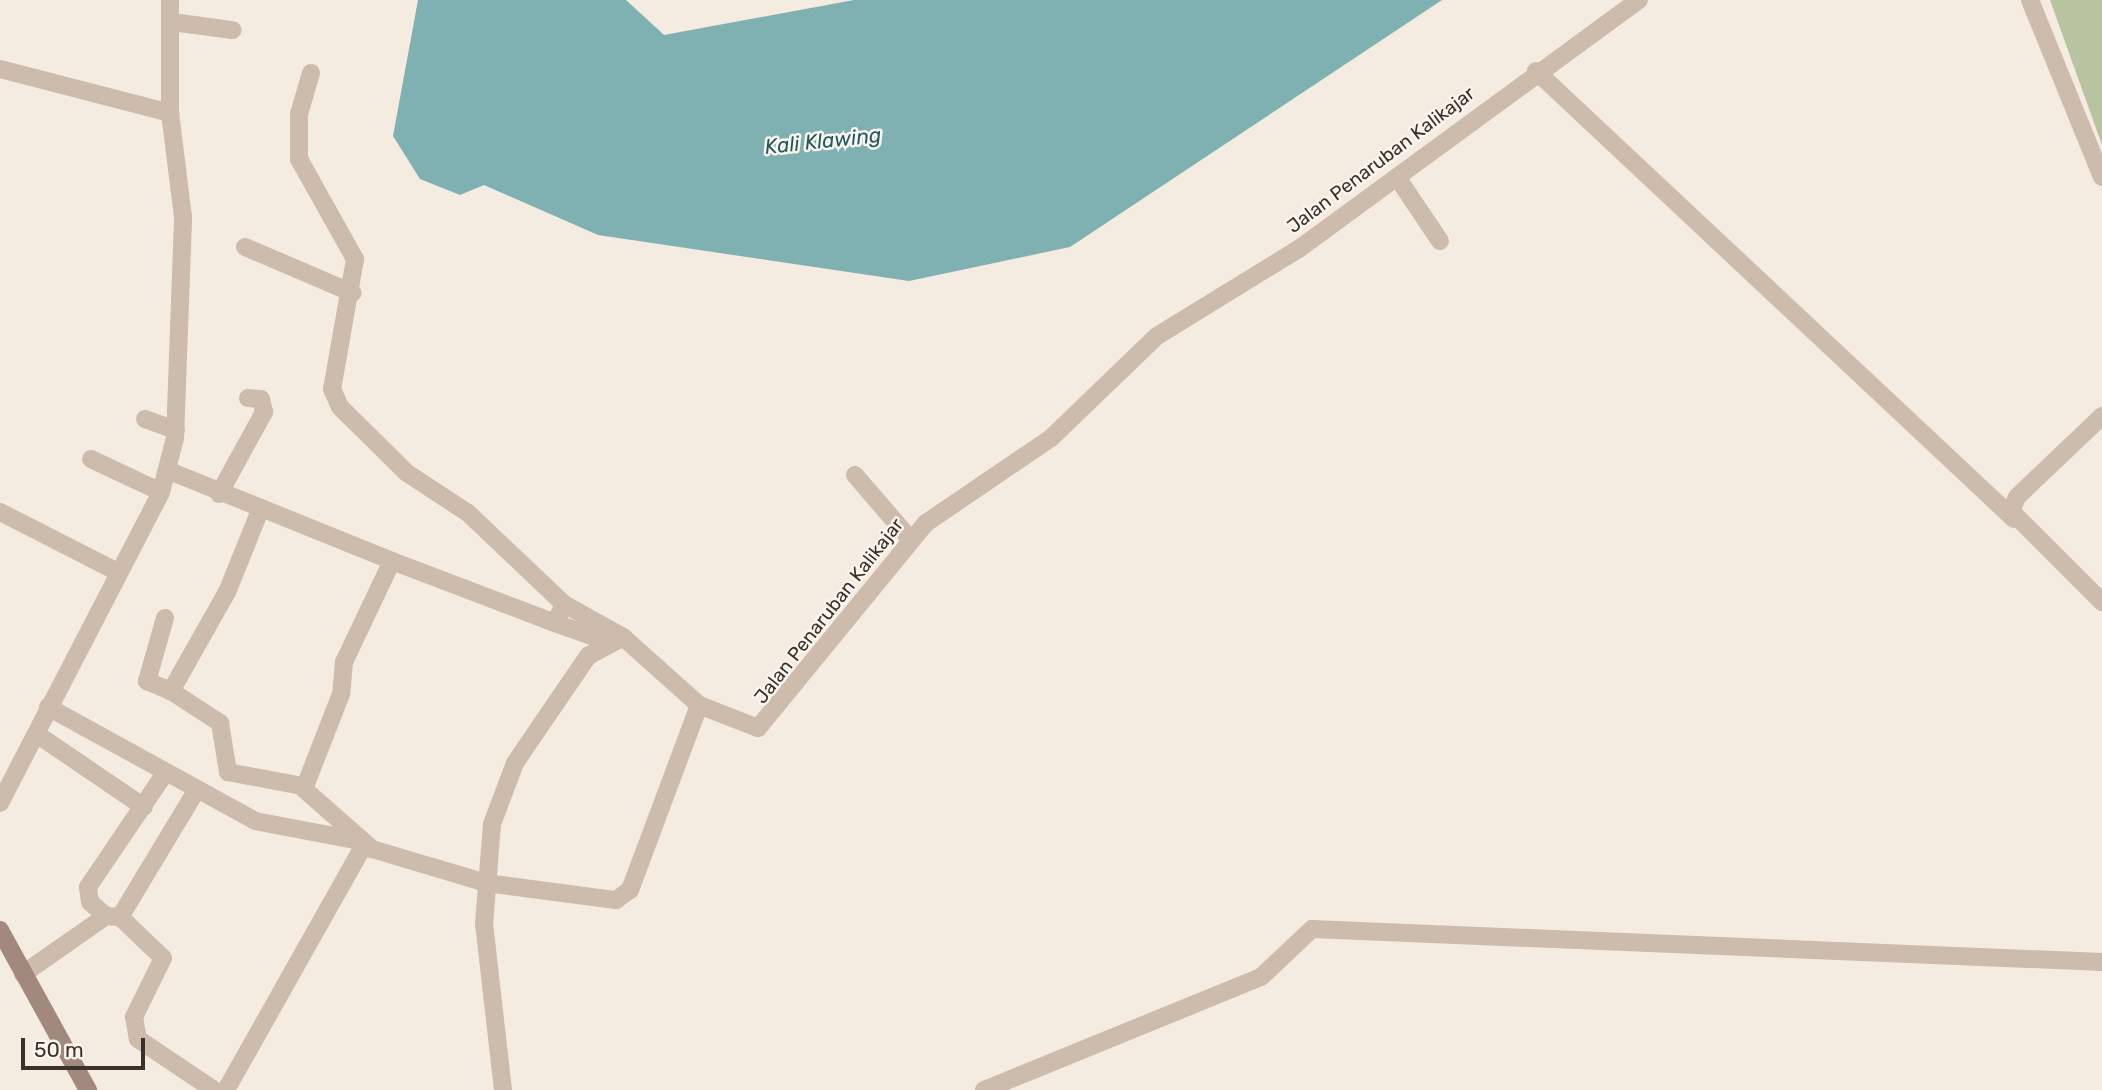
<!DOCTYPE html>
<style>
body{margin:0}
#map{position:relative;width:2102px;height:1090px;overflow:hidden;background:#f4ebe1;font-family:Rubik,sans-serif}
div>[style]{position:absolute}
.green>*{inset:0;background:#b8c4a0}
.water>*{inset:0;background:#7fb0b2}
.minor>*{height:18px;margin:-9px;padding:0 9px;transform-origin:9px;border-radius:9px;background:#cdbbac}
.tertiary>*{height:18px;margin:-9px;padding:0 9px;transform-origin:9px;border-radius:9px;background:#cdbbac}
.secondary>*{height:18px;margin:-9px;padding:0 9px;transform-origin:9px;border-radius:9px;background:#a18a7d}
span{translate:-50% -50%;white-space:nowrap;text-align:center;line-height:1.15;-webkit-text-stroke:5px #fbf5ee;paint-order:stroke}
.street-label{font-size:19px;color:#3b302b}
.water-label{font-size:21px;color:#1f5a5e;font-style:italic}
.scale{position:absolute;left:21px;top:1038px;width:124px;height:32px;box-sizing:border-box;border:4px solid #3b302b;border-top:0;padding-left:9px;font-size:21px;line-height:24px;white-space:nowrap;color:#3b302b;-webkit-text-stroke:5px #fbf5ee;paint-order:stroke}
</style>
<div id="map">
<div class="green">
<div style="clip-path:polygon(2050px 0,2102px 0,2102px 145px)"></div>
</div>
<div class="water">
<div style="clip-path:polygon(418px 0,626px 0,664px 35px,854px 0,1442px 0,1070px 247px,909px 281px,598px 235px,484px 185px,460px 195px,420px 179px,393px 136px)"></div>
</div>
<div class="minor">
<div style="left:172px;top:22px;width:61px;rotate:7.6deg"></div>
<div style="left:0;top:69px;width:176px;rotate:14.5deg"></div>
<div style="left:1536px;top:71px;width:655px;rotate:43.14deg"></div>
<div style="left:311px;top:73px;width:43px;rotate:106.3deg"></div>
<div style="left:299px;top:114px;width:45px;rotate:90deg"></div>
<div style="left:299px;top:159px;width:115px;rotate:60.8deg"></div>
<div style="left:355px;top:259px;width:132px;rotate:100deg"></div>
<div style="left:332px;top:389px;width:20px;rotate:66deg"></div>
<div style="left:340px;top:407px;width:94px;rotate:44.6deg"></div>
<div style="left:407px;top:473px;width:73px;rotate:33.3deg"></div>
<div style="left:468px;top:513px;width:132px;rotate:43.5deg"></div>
<div style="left:564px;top:604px;width:68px;rotate:29.2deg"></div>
<div style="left:1397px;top:177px;width:77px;rotate:56.1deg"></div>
<div style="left:245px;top:247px;width:117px;rotate:23.1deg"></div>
<div style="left:2102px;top:416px;width:117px;rotate:136.4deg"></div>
<div style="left:2017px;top:497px;width:15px;rotate:113deg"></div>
<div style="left:2011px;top:511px;width:129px;rotate:45deg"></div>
<div style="left:145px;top:419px;width:33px;rotate:20deg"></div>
<div style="left:91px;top:459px;width:77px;rotate:25.2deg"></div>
<div style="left:167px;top:470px;width:243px;rotate:22deg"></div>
<div style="left:855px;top:475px;width:84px;rotate:49.3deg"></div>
<div style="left:219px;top:494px;width:94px;rotate:-61.2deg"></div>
<div style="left:264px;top:412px;width:13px;rotate:-103deg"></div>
<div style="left:261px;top:399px;width:13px;rotate:-176deg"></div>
<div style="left:261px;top:508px;width:91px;rotate:112deg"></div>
<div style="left:227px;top:592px;width:114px;rotate:119.5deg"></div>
<div style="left:171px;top:691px;width:59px;rotate:33.1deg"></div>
<div style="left:220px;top:723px;width:50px;rotate:80.7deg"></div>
<div style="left:228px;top:772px;width:75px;rotate:10.7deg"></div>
<div style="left:0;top:512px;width:130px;rotate:27deg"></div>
<div style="left:564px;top:604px;width:21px;rotate:115deg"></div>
<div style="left:555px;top:623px;width:174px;rotate:-159.2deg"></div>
<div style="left:392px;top:561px;width:112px;rotate:115.4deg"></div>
<div style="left:344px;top:662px;width:32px;rotate:95deg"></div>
<div style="left:341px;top:694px;width:102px;rotate:111.3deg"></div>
<div style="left:304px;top:789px;width:91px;rotate:41.4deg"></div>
<div style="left:372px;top:849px;width:119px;rotate:16.6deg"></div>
<div style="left:486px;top:883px;width:131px;rotate:7.5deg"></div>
<div style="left:616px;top:900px;width:17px;rotate:-36deg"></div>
<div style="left:630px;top:890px;width:197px;rotate:-69.5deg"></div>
<div style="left:165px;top:618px;width:66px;rotate:105.9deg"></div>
<div style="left:147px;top:681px;width:26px;rotate:23deg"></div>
<div style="left:555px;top:623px;width:56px;rotate:19.7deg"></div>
<div style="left:48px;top:707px;width:236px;rotate:28.8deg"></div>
<div style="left:255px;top:821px;width:108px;rotate:10.7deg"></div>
<div style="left:38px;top:735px;width:128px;rotate:34.2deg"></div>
<div style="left:0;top:803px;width:350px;rotate:-62.6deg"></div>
<div style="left:161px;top:492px;width:56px;rotate:-75.5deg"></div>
<div style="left:175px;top:438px;width:221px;rotate:-87.9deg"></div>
<div style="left:183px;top:217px;width:105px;rotate:-97.1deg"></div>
<div style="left:170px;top:113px;width:113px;rotate:-90deg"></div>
<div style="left:106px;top:916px;width:21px;rotate:-139deg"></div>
<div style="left:90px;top:902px;width:15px;rotate:-98deg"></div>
<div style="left:88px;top:887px;width:139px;rotate:-55.9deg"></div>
<div style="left:120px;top:917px;width:147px;rotate:-58.9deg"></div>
<div style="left:23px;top:974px;width:101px;rotate:-34.9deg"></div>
<div style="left:106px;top:916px;width:14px;rotate:4deg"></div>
<div style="left:120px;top:917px;width:59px;rotate:43.6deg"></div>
<div style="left:163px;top:958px;width:66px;rotate:116.2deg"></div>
<div style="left:134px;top:1017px;width:22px;rotate:80deg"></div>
<div style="left:138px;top:1039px;width:92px;rotate:33.9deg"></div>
<div style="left:226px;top:1090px;width:281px;rotate:-60.6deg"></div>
<div style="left:984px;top:1090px;width:299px;rotate:-22.2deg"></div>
<div style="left:1261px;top:977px;width:70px;rotate:-43.3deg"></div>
<div style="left:1312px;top:929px;width:791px;rotate:2.39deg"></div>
</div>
<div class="tertiary">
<div style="left:2030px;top:0;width:191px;rotate:67.9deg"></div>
<div style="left:503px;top:1090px;width:167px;rotate:-96.5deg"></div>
<div style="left:484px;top:924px;width:100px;rotate:-85.4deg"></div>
<div style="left:492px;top:824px;width:65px;rotate:-69.3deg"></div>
<div style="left:515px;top:763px;width:130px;rotate:-55.7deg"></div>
<div style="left:588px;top:656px;width:40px;rotate:-28deg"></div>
<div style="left:623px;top:637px;width:102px;rotate:41.8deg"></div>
<div style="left:699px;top:705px;width:63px;rotate:21.3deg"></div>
<div style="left:758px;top:728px;width:265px;rotate:-50.7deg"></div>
<div style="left:926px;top:523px;width:151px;rotate:-34.2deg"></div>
<div style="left:1051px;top:438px;width:147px;rotate:-43.9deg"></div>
<div style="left:1157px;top:336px;width:168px;rotate:-31.6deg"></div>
<div style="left:1300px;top:248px;width:420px;rotate:-36.2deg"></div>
</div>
<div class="secondary">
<div style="left:0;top:930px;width:183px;rotate:61.2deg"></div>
</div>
<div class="street-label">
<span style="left:1381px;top:160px;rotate:-37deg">Jalan Penaruban Kalikajar</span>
<span style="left:829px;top:611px;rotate:-52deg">Jalan Penaruban Kalikajar</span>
</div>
<div class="water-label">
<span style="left:823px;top:141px;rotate:-6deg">Kali Klawing</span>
</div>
<div class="scale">50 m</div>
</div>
